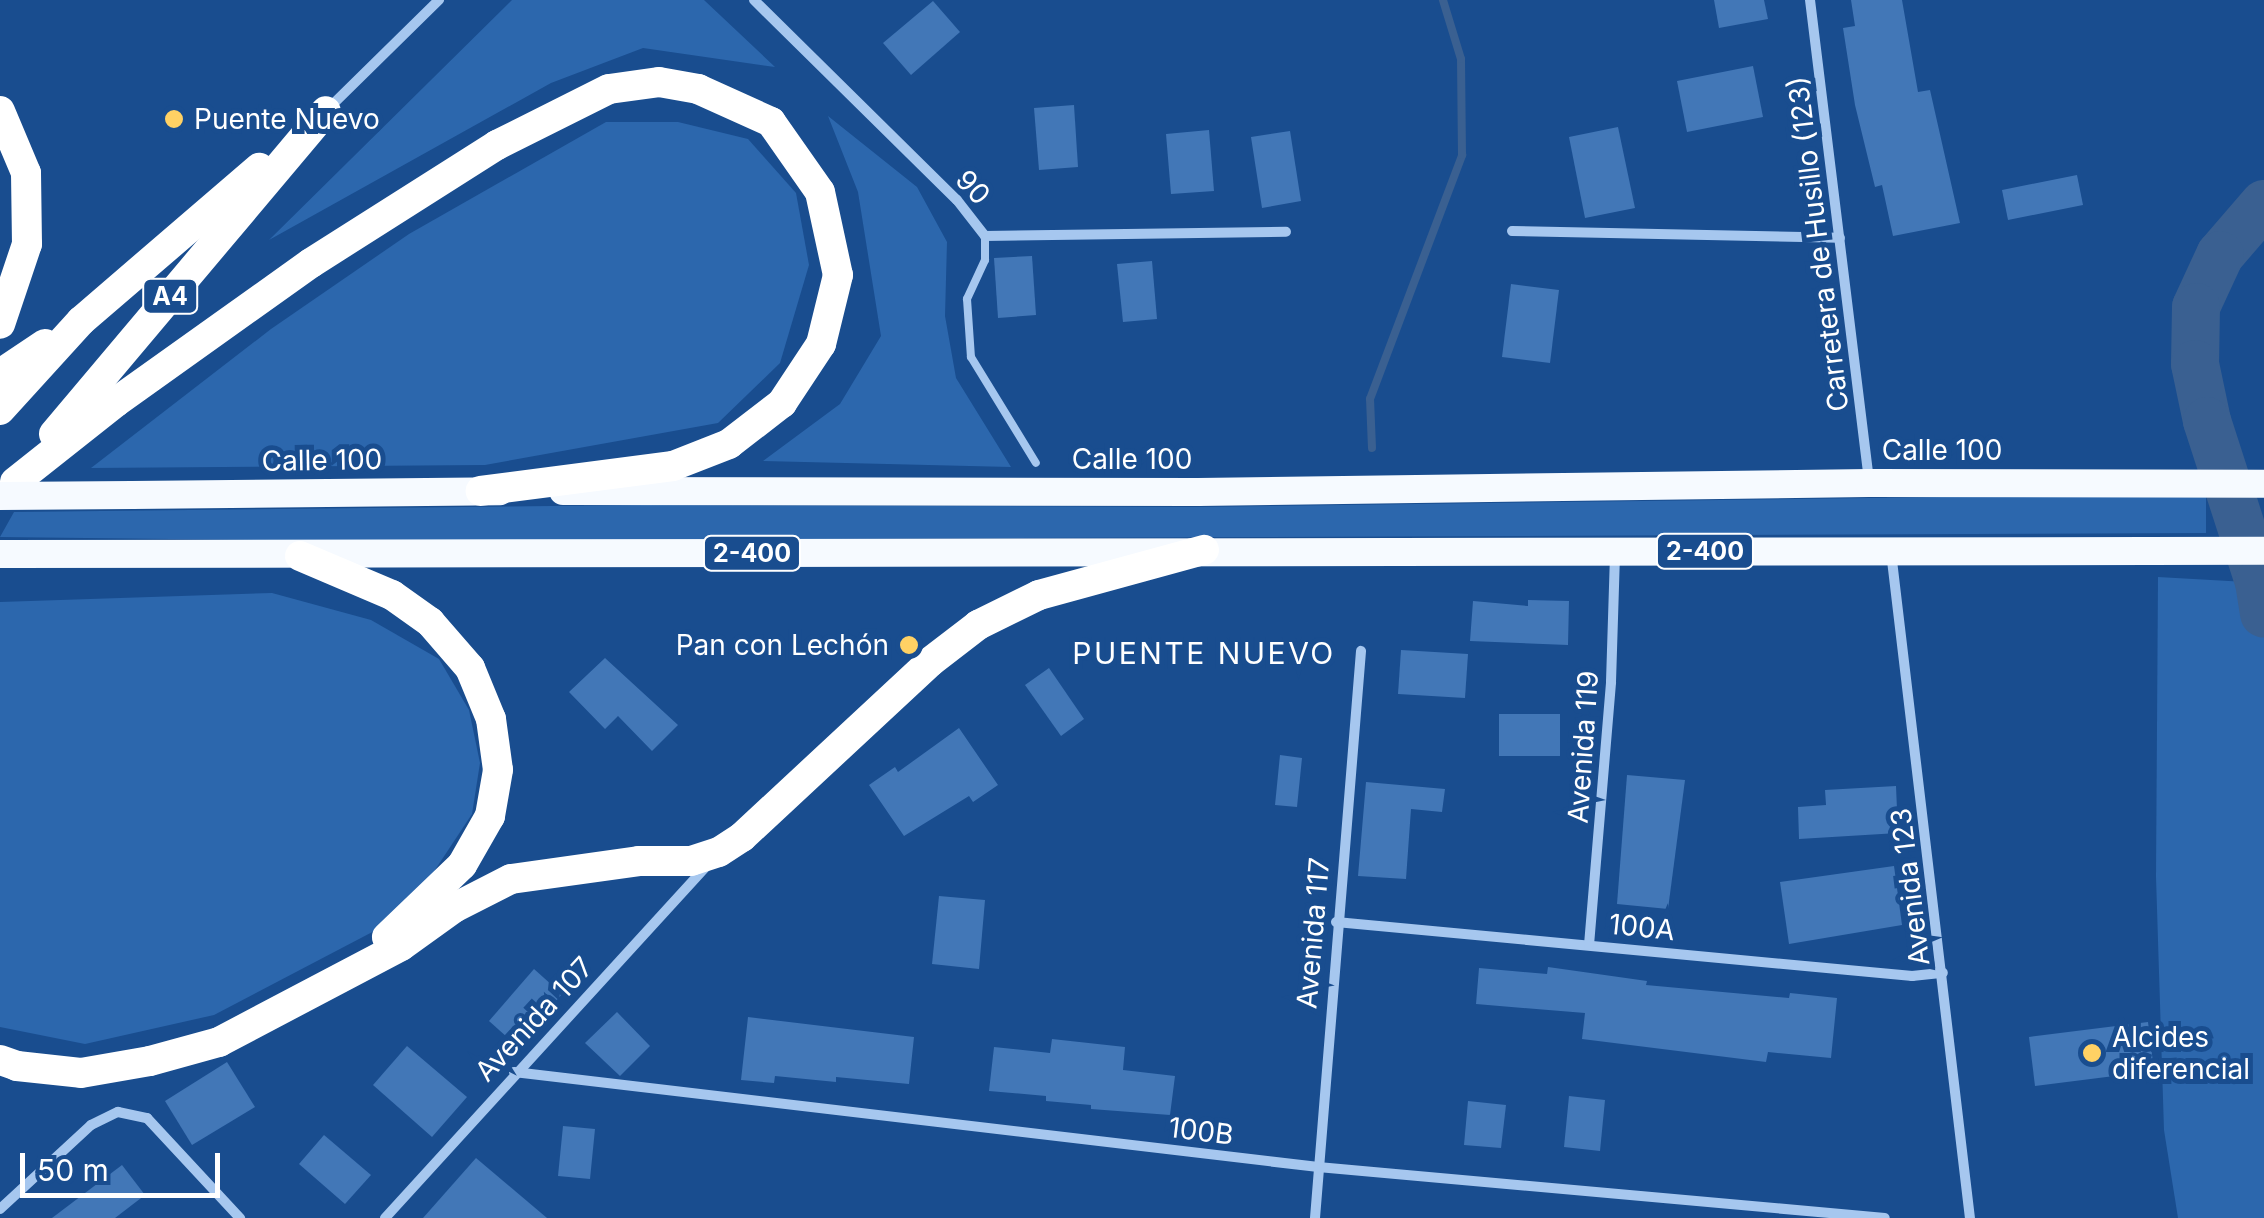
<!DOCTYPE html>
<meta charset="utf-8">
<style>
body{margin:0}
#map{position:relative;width:2264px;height:1218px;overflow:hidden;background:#194d8f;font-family:Inter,sans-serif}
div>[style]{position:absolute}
.green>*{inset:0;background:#2c67ad}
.stream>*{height:8px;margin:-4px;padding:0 4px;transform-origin:4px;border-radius:4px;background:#3a6091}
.river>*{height:48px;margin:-24px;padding:0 24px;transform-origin:24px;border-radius:24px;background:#3a6091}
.building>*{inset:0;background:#4277b7}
.service>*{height:8px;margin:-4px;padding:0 4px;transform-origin:4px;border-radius:4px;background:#a6c7ef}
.minor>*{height:10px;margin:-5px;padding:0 5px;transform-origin:5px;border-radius:5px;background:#a6c7ef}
.trunk>*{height:28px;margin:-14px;padding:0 14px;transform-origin:14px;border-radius:14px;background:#f6faff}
.motorway>*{height:30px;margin:-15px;padding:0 15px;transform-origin:15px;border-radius:15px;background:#fff}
.trunk-bridge>*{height:28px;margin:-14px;padding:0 14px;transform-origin:14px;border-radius:14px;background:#f6faff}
.dots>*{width:28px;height:28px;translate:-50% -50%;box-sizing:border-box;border:5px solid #194d8f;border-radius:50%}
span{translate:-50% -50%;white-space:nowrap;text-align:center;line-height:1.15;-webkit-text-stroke:10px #194d8f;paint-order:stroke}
.shield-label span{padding:2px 8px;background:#194d8f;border:2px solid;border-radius:8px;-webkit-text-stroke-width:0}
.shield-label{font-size:25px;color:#fff;font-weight:700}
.poi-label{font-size:28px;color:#fff}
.left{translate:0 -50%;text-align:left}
.right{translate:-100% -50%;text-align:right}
.street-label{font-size:28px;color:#fff}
.neighbourhood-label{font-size:30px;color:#fff;letter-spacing:2.5px}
.scale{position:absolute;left:20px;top:1153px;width:200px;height:45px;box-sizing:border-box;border:5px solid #fff;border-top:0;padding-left:12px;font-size:30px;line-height:35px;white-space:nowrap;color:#fff;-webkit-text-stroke:8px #194d8f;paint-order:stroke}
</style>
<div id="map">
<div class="green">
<div style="clip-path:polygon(512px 0,704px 0,775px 67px,643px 48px,551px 83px,269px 240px)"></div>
<div style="clip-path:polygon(828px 116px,917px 187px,947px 242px,945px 316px,956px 378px,1011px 467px,763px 461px,840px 404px,881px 336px,858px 192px)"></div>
<div style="clip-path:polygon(606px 122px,678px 122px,748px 139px,796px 193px,809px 265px,780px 363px,718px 423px,485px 465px,91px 468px,271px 329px,409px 234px)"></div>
<div style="clip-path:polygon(2016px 496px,2206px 497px,2206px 533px,339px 541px,0 537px,14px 512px,644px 505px,1194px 507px)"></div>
<div style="clip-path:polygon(2158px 577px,2264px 583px,2264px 1218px,2178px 1218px,2164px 1130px,2156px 877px)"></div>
<div style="clip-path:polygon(272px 593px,371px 620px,439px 659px,469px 710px,480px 763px,472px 814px,429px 879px,380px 928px,214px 1015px,85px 1044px,0 1027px,0 602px)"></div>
</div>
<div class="stream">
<div style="left:1372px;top:448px;width:49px;rotate:-92.3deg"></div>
<div style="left:1370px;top:399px;width:261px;rotate:-69.3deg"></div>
<div style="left:1462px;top:155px;width:96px;rotate:-90.6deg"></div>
<div style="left:1461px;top:59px;width:62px;rotate:-107deg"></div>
</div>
<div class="river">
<div style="left:2264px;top:204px;width:67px;rotate:130.8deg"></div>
<div style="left:2220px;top:255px;width:57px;rotate:114.8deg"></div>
<div style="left:2196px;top:307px;width:57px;rotate:91deg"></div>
<div style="left:2195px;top:364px;width:58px;rotate:78.1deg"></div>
<div style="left:2207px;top:421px;width:169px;rotate:72.1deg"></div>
<div style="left:2259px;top:582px;width:32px;rotate:81deg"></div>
</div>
<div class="building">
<div style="clip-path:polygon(1714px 0,1764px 0,1768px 19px,1719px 28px)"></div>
<div style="clip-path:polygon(1851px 0,1902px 0,1918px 92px,1930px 90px,1960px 223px,1893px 236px,1882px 185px,1875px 187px,1855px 105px,1843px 28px,1855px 26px)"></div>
<div style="clip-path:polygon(933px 1px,960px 32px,911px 75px,883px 43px)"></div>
<div style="clip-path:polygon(1753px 66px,1763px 117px,1687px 132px,1677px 81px)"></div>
<div style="clip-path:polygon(1074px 105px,1078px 167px,1039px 170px,1034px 108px)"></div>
<div style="clip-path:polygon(1618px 127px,1635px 208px,1585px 218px,1569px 137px)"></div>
<div style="clip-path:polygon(1209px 130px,1214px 191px,1171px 194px,1166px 134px)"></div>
<div style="clip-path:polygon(1290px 131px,1301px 201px,1262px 208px,1251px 137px)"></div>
<div style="clip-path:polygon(2077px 175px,2083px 205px,2008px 220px,2002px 190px)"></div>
<div style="clip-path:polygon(1032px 256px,1036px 315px,998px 318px,994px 258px)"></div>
<div style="clip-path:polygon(1152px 261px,1157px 319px,1123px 322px,1117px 264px)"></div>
<div style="clip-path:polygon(1511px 284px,1559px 290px,1550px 363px,1502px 357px)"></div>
<div style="clip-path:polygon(1528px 600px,1569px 601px,1568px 645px,1470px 641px,1473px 601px,1528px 606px)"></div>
<div style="clip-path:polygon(1401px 650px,1468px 654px,1465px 698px,1398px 694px)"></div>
<div style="clip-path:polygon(605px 658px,678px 725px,652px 751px,618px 716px,605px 729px,569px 692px)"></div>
<div style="clip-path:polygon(1049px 668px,1084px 719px,1061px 736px,1025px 685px)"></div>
<div style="clip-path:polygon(1499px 714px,1560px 714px,1560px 756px,1499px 756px)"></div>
<div style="clip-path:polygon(959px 728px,998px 785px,973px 802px,969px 796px,904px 836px,869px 785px,895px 767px,898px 772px)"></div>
<div style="clip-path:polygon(1280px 755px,1302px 758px,1297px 807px,1275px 805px)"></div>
<div style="clip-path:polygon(1627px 775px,1685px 780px,1668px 909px,1617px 904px)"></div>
<div style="clip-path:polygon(1366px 782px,1445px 789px,1442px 812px,1411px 809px,1406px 879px,1358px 876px)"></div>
<div style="clip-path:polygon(1896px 786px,1898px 833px,1799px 839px,1798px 807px,1826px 805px,1825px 790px)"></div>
<div style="clip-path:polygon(1894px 866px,1902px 925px,1789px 944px,1780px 882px)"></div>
<div style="clip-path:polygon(939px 896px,985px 900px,979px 969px,932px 964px)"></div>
<div style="clip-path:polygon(1548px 967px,1647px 981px,1646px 985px,1789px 998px,1790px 993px,1837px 998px,1831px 1058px,1768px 1052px,1766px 1062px,1582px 1039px,1585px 1013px,1476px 1004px,1479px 968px,1547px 974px)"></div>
<div style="clip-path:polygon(534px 969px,562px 994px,517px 1046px,489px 1021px)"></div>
<div style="clip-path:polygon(617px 1012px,650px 1046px,620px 1076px,585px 1043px)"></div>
<div style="clip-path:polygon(748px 1017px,914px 1037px,909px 1084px,836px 1077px,836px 1082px,775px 1076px,774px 1083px,741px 1080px)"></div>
<div style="clip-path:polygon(2148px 1022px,2154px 1071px,2035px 1086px,2029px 1037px)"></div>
<div style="clip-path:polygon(1052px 1039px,1125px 1047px,1123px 1070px,1175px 1076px,1170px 1115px,1091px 1109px,1091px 1105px,1046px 1101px,1046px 1096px,989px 1091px,994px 1047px,1050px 1053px)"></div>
<div style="clip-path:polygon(407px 1046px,467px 1097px,432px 1137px,373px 1085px)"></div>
<div style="clip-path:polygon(227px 1062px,255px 1107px,192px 1145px,165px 1101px)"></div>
<div style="clip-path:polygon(1569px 1096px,1605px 1100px,1600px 1151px,1564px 1147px)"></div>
<div style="clip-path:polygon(1468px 1101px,1506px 1105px,1501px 1148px,1464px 1145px)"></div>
<div style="clip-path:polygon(563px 1126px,595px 1129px,590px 1179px,558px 1176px)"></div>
<div style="clip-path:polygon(324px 1135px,371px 1175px,345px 1204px,299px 1164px)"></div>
<div style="clip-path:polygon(476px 1158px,547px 1218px,423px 1218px)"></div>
<div style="clip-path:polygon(122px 1165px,145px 1195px,115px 1218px,52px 1218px)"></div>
</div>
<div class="service">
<div style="left:985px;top:236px;width:24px;rotate:90deg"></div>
<div style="left:985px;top:260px;width:43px;rotate:114.8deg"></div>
<div style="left:967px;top:299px;width:58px;rotate:86.1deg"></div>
<div style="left:971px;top:357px;width:124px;rotate:58.5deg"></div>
</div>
<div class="minor">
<div style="left:754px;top:0;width:285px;rotate:44.6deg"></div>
<div style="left:957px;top:200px;width:46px;rotate:52.1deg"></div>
<div style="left:985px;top:236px;width:301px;rotate:-0.8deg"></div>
<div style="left:1810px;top:0;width:486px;rotate:83deg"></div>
<div style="left:330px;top:107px;width:153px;rotate:-44.5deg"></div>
<div style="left:1512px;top:231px;width:328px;rotate:1.2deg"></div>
<div style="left:1891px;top:552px;width:671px;rotate:83.24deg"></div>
<div style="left:1336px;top:922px;width:579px;rotate:5.36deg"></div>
<div style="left:1912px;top:976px;width:31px;rotate:-6deg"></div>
<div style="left:1589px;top:945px;width:264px;rotate:-85.2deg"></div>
<div style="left:1611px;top:682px;width:125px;rotate:-88.2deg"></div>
<div style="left:514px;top:1072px;width:810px;rotate:6.74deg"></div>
<div style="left:1318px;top:1167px;width:569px;rotate:5.14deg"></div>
<div style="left:0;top:1209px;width:124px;rotate:-42.7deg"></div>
<div style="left:91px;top:1125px;width:30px;rotate:-26deg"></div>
<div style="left:118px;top:1112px;width:30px;rotate:12deg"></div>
<div style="left:147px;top:1118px;width:137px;rotate:47.1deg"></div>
<div style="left:385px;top:1218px;width:479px;rotate:-47.6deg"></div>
<div style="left:1315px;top:1218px;width:569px;rotate:-85.36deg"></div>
</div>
<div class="trunk">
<div style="left:563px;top:491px;width:635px;rotate:0.09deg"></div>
<div style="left:1198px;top:492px;width:671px;rotate:-0.77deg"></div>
<div style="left:1869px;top:483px;width:395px;rotate:0.1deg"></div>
<div style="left:132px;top:495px;width:368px;rotate:-0.6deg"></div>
<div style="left:0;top:554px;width:2264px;rotate:-0.08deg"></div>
</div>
<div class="motorway">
<div style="left:0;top:111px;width:67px;rotate:67.2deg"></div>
<div style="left:26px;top:173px;width:71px;rotate:89.2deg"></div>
<div style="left:27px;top:244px;width:84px;rotate:108.6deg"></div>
<div style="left:0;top:374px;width:54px;rotate:-33.7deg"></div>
<div style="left:0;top:410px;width:120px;rotate:-47.7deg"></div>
<div style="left:81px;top:321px;width:235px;rotate:-40.7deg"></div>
<div style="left:54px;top:434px;width:422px;rotate:-49.9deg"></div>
<div style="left:15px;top:482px;width:129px;rotate:-38.4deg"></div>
<div style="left:116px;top:402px;width:239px;rotate:-35.5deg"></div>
<div style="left:311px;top:263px;width:220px;rotate:-32.4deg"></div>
<div style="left:497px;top:145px;width:125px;rotate:-26.6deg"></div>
<div style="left:609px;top:89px;width:50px;rotate:-8deg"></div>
<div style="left:659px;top:82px;width:40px;rotate:10deg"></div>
<div style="left:698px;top:89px;width:80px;rotate:24.3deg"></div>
<div style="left:771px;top:122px;width:85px;rotate:55deg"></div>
<div style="left:820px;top:192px;width:85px;rotate:77.8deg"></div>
<div style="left:838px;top:275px;width:71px;rotate:103.8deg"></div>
<div style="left:821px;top:344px;width:71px;rotate:123.5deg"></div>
<div style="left:782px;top:403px;width:67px;rotate:142.3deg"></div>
<div style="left:729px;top:444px;width:60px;rotate:158.6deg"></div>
<div style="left:673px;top:466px;width:194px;rotate:172.6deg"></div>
<div style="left:300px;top:556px;width:100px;rotate:23deg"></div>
<div style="left:392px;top:595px;width:47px;rotate:35.4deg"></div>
<div style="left:430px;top:622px;width:61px;rotate:49deg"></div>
<div style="left:470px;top:668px;width:55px;rotate:67.6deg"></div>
<div style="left:491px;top:719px;width:51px;rotate:82.2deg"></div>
<div style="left:498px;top:770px;width:47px;rotate:99.9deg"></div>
<div style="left:490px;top:816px;width:56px;rotate:119.7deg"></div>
<div style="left:462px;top:865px;width:104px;rotate:136.2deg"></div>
<div style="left:0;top:1060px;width:18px;rotate:19deg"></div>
<div style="left:17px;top:1066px;width:64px;rotate:6.2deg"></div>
<div style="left:81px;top:1073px;width:70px;rotate:-9.9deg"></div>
<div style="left:150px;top:1061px;width:72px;rotate:-15.4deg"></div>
<div style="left:219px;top:1042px;width:206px;rotate:-27.8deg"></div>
<div style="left:401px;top:946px;width:65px;rotate:-35.6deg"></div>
<div style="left:454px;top:908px;width:64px;rotate:-27deg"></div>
<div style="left:511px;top:879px;width:129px;rotate:-8deg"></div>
<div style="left:639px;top:861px;width:52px"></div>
<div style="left:691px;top:861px;width:29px;rotate:-18deg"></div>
<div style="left:719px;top:852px;width:27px;rotate:-33deg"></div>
<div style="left:742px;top:837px;width:257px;rotate:-42.9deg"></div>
<div style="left:930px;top:662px;width:61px;rotate:-37.6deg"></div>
<div style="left:978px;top:625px;width:68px;rotate:-26.2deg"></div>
<div style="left:1039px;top:595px;width:171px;rotate:-15.3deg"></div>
</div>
<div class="trunk-bridge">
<div style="left:0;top:496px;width:132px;rotate:-0.4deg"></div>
</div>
<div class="dots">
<div style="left:174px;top:119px;background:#ffd164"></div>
<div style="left:909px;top:645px;background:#ffd164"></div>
<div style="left:2092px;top:1053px;background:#ffd164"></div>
</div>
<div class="shield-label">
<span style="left:170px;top:296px">A4</span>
<span style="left:1705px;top:551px">2-400</span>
<span style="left:752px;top:553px">2-400</span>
</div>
<div class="poi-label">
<span class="left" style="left:194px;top:119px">Puente Nuevo</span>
<span class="right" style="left:889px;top:645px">Pan con Lechón</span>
<span class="left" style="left:2112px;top:1053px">Alcides<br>diferencial</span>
</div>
<div class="street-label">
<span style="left:973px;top:187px;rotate:47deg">90</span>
<span style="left:1818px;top:244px;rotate:-97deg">Carretera de Husillo (123)</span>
<span style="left:1942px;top:450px">Calle 100</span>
<span style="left:1132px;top:459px">Calle 100</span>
<span style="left:322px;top:460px;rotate:-1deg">Calle 100</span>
<span style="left:1583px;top:747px;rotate:-86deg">Avenida 119</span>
<span style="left:1910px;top:887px;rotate:-97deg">Avenida 123</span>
<span style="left:1642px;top:927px;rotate:6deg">100A</span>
<span style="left:1313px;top:933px;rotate:-85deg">Avenida 117</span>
<span style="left:534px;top:1019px;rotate:-47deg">Avenida 107</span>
<span style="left:1201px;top:1131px;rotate:7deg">100B</span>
</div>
<div class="neighbourhood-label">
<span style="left:1204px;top:653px">PUENTE NUEVO</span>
</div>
<div class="scale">50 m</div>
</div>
